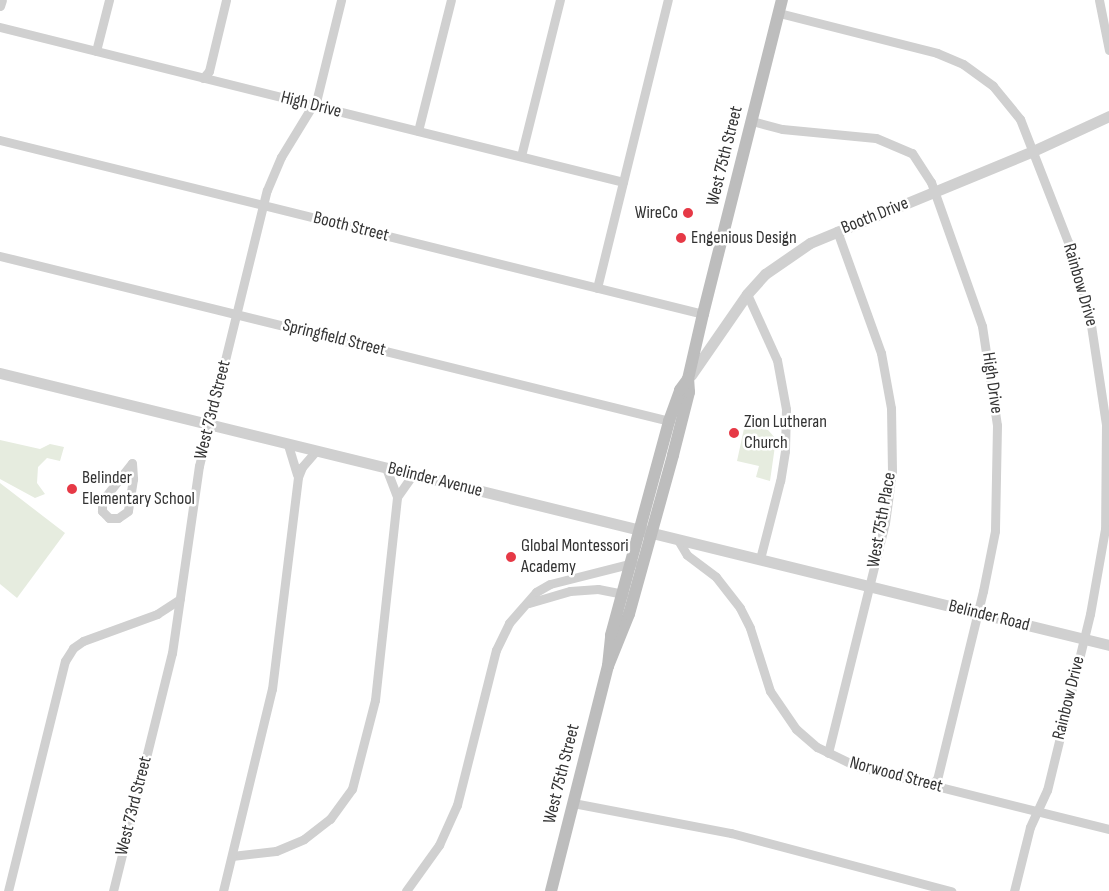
<!DOCTYPE html>
<style>
body{margin:0}
#map{position:relative;width:1109px;height:891px;overflow:hidden;background:#fff;font-family:"Sofia Sans Condensed",sans-serif}
div>[style]{position:absolute}
.green>*{inset:0;background:#e6ecdf}
.minor>*{height:9px;margin:-4.5px;padding:0 4.5px;transform-origin:4.5px;border-radius:4.5px;background:#d0d0d0}
.tertiary>*{height:11px;margin:-5.5px;padding:0 5.5px;transform-origin:5.5px;border-radius:5.5px;background:#d0d0d0}
.secondary>*{height:12px;margin:-6px;padding:0 6px;transform-origin:6px;border-radius:6px;background:#bdbdbd}
.dots>*{width:14px;height:14px;translate:-50% -50%;box-sizing:border-box;border:2px solid #fff;border-radius:50%}
span{translate:-50% -50%;white-space:nowrap;text-align:center;line-height:1.15;-webkit-text-stroke:5px #fff;paint-order:stroke}
.street-label{font-size:18px;color:#333}
.poi-label{font-size:18px;color:#333}
.right{translate:-100% -50%;text-align:right}
.left{translate:0 -50%;text-align:left}
</style>
<div id="map">
<div class="green">
<div style="clip-path:polygon(745px 424px,768px 430px,776px 439px,770px 481px,756px 477px,759px 466px,737px 461px)"></div>
<div style="clip-path:polygon(0 440px,40px 449px,50px 444px,64px 447px,60px 461px,47px 458px,38px 467px,37px 483px,45px 494px,35px 498px,0 479px)"></div>
<div style="clip-path:polygon(0 483px,65px 533px,17px 598px,0 584px)"></div>
</div>
<div class="minor">
<div style="left:1099px;top:0;width:51px;rotate:78.7deg"></div>
<div style="left:0;top:6px;width:6px;rotate:-72deg"></div>
<div style="left:779px;top:13px;width:163px;rotate:14.2deg"></div>
<div style="left:937px;top:53px;width:28px;rotate:23deg"></div>
<div style="left:963px;top:64px;width:37px;rotate:36deg"></div>
<div style="left:993px;top:86px;width:43px;rotate:50.7deg"></div>
<div style="left:1020px;top:119px;width:132px;rotate:68.7deg"></div>
<div style="left:1068px;top:242px;width:73px;rotate:73.3deg"></div>
<div style="left:1089px;top:312px;width:113px;rotate:81.4deg"></div>
<div style="left:1106px;top:424px;width:105px;rotate:90.5deg"></div>
<div style="left:1105px;top:529px;width:86px;rotate:100deg"></div>
<div style="left:1090px;top:614px;width:181px;rotate:103.7deg"></div>
<div style="left:1047px;top:790px;width:41px;rotate:114.7deg"></div>
<div style="left:1030px;top:827px;width:66px;rotate:104deg"></div>
<div style="left:0;top:27px;width:642px;rotate:13.97deg"></div>
<div style="left:96px;top:51px;width:53px;rotate:-75.7deg"></div>
<div style="left:203px;top:78px;width:9px;rotate:-49deg"></div>
<div style="left:209px;top:71px;width:73px;rotate:-76.5deg"></div>
<div style="left:752px;top:121px;width:31px;rotate:15deg"></div>
<div style="left:782px;top:129px;width:94px;rotate:5.5deg"></div>
<div style="left:876px;top:138px;width:39px;rotate:23deg"></div>
<div style="left:912px;top:153px;width:35px;rotate:57deg"></div>
<div style="left:931px;top:182px;width:153px;rotate:70.5deg"></div>
<div style="left:982px;top:326px;width:100px;rotate:81.4deg"></div>
<div style="left:997px;top:425px;width:106px;rotate:91.1deg"></div>
<div style="left:995px;top:531px;width:61px;rotate:101.3deg"></div>
<div style="left:983px;top:591px;width:194px;rotate:103.7deg"></div>
<div style="left:937px;top:779px;width:8px;rotate:135deg"></div>
<div style="left:418px;top:131px;width:135px;rotate:-75.9deg"></div>
<div style="left:0;top:140px;width:724px;rotate:13.9deg"></div>
<div style="left:521px;top:156px;width:161px;rotate:-76deg"></div>
<div style="left:0;top:256px;width:689px;rotate:13.85deg"></div>
<div style="left:597px;top:288px;width:297px;rotate:-76.2deg"></div>
<div style="left:747px;top:294px;width:72px;rotate:65.6deg"></div>
<div style="left:777px;top:360px;width:50px;rotate:79.6deg"></div>
<div style="left:786px;top:409px;width:42px;rotate:91.4deg"></div>
<div style="left:785px;top:451px;width:30px;rotate:99deg"></div>
<div style="left:780px;top:481px;width:81px;rotate:104.4deg"></div>
<div style="left:288px;top:445px;width:31px;rotate:73deg"></div>
<div style="left:132px;top:463px;width:16px;rotate:86deg"></div>
<div style="left:133px;top:479px;width:32px;rotate:99deg"></div>
<div style="left:128px;top:511px;width:12px;rotate:145deg"></div>
<div style="left:118px;top:518px;width:9px;rotate:180deg"></div>
<div style="left:109px;top:518px;width:10px;rotate:-135deg"></div>
<div style="left:102px;top:511px;width:10px;rotate:-90deg"></div>
<div style="left:102px;top:501px;width:48px;rotate:-51.7deg"></div>
<div style="left:386px;top:468px;width:31px;rotate:69deg"></div>
<div style="left:678px;top:540px;width:17px;rotate:59deg"></div>
<div style="left:687px;top:555px;width:36px;rotate:37deg"></div>
<div style="left:716px;top:577px;width:39px;rotate:52deg"></div>
<div style="left:740px;top:608px;width:22px;rotate:63deg"></div>
<div style="left:750px;top:628px;width:66px;rotate:72.4deg"></div>
<div style="left:770px;top:691px;width:46px;rotate:55.6deg"></div>
<div style="left:796px;top:729px;width:28px;rotate:41deg"></div>
<div style="left:817px;top:747px;width:43px;rotate:26deg"></div>
<div style="left:856px;top:766px;width:261px;rotate:14deg"></div>
<div style="left:529px;top:603px;width:43px;rotate:-16.3deg"></div>
<div style="left:570px;top:591px;width:28px;rotate:-4deg"></div>
<div style="left:598px;top:589px;width:26px;rotate:11deg"></div>
<div style="left:828px;top:753px;width:237px;rotate:-76.1deg"></div>
<div style="left:885px;top:523px;width:52px;rotate:-82.3deg"></div>
<div style="left:892px;top:471px;width:63px;rotate:-90.9deg"></div>
<div style="left:891px;top:408px;width:56px;rotate:-100.3deg"></div>
<div style="left:881px;top:353px;width:130px;rotate:-109.8deg"></div>
<div style="left:573px;top:803px;width:161px;rotate:10.8deg"></div>
<div style="left:731px;top:833px;width:228px;rotate:14.8deg"></div>
<div style="left:232px;top:856px;width:44px;rotate:-6.5deg"></div>
<div style="left:276px;top:851px;width:30px;rotate:-23deg"></div>
<div style="left:304px;top:839px;width:33px;rotate:-38deg"></div>
<div style="left:330px;top:819px;width:37px;rotate:-54deg"></div>
<div style="left:352px;top:789px;width:92px;rotate:-75.5deg"></div>
<div style="left:375px;top:700px;width:204px;rotate:-83.8deg"></div>
<div style="left:397px;top:497px;width:28px;rotate:-55deg"></div>
<div style="left:8px;top:891px;width:237px;rotate:-76.1deg"></div>
<div style="left:65px;top:661px;width:15px;rotate:-58deg"></div>
<div style="left:73px;top:648px;width:12px;rotate:-35deg"></div>
<div style="left:83px;top:641px;width:79px;rotate:-20deg"></div>
<div style="left:157px;top:614px;width:27px;rotate:-33deg"></div>
<div style="left:113px;top:891px;width:245px;rotate:-76.1deg"></div>
<div style="left:172px;top:653px;width:189px;rotate:-81.8deg"></div>
<div style="left:199px;top:466px;width:284px;rotate:-76.2deg"></div>
<div style="left:267px;top:190px;width:36px;rotate:-67deg"></div>
<div style="left:281px;top:157px;width:69px;rotate:-58.6deg"></div>
<div style="left:317px;top:98px;width:101px;rotate:-76.2deg"></div>
<div style="left:223px;top:891px;width:208px;rotate:-76.4deg"></div>
<div style="left:272px;top:689px;width:214px;rotate:-83deg"></div>
<div style="left:298px;top:477px;width:11px;rotate:-68deg"></div>
<div style="left:302px;top:467px;width:20px;rotate:-49deg"></div>
<div style="left:406px;top:891px;width:57px;rotate:-54.3deg"></div>
<div style="left:439px;top:845px;width:44px;rotate:-65.8deg"></div>
<div style="left:457px;top:805px;width:160px;rotate:-75.9deg"></div>
<div style="left:496px;top:650px;width:30px;rotate:-64deg"></div>
<div style="left:509px;top:623px;width:41px;rotate:-48.9deg"></div>
<div style="left:536px;top:592px;width:16px;rotate:-30deg"></div>
<div style="left:550px;top:584px;width:86px;rotate:-14.2deg"></div>
</div>
<div class="tertiary">
<div style="left:0;top:373px;width:1142px;rotate:13.78deg"></div>
<div style="left:691px;top:375px;width:98px;rotate:-55.3deg"></div>
<div style="left:747px;top:294px;width:27px;rotate:-48deg"></div>
<div style="left:765px;top:274px;width:55px;rotate:-34.6deg"></div>
<div style="left:810px;top:243px;width:241px;rotate:-22.4deg"></div>
<div style="left:1033px;top:151px;width:84px;rotate:-24.7deg"></div>
</div>
<div class="secondary">
<div style="left:608px;top:666px;width:56px;rotate:-68deg"></div>
<div style="left:629px;top:614px;width:165px;rotate:-74.5deg"></div>
<div style="left:673px;top:455px;width:65px;rotate:-75.7deg"></div>
<div style="left:689px;top:392px;width:13px;rotate:-94deg"></div>
<div style="left:688px;top:379px;width:67px;rotate:-77deg"></div>
<div style="left:703px;top:314px;width:324px;rotate:-75.9deg"></div>
<div style="left:551px;top:891px;width:232px;rotate:-75.8deg"></div>
<div style="left:608px;top:666px;width:31px;rotate:-84deg"></div>
<div style="left:611px;top:635px;width:222px;rotate:-74.8deg"></div>
<div style="left:669px;top:421px;width:33px;rotate:-70deg"></div>
<div style="left:680px;top:390px;width:14px;rotate:-54deg"></div>
</div>
<div class="dots">
<div style="left:688px;top:213px;background:#e63946"></div>
<div style="left:681px;top:238px;background:#e63946"></div>
<div style="left:734px;top:433px;background:#e63946"></div>
<div style="left:72px;top:489px;background:#e63946"></div>
<div style="left:511px;top:557px;background:#e63946"></div>
</div>
<div class="street-label">
<span style="left:311px;top:105px;rotate:14deg">High Drive</span>
<span style="left:725px;top:156px;rotate:-76deg">West 75th Street</span>
<span style="left:875px;top:216px;rotate:-22deg">Booth Drive</span>
<span style="left:351px;top:227px;rotate:14deg">Booth Street</span>
<span style="left:1080px;top:285px;rotate:74deg">Rainbow Drive</span>
<span style="left:334px;top:338px;rotate:14deg">Springfield Street</span>
<span style="left:992px;top:383px;rotate:82deg">High Drive</span>
<span style="left:213px;top:410px;rotate:-76deg">West 73rd Street</span>
<span style="left:435px;top:480px;rotate:14deg">Belinder Avenue</span>
<span style="left:882px;top:520px;rotate:-80deg">West 75th Place</span>
<span style="left:989px;top:616px;rotate:14deg">Belinder Road</span>
<span style="left:1069px;top:698px;rotate:-76deg">Rainbow Drive</span>
<span style="left:562px;top:774px;rotate:-76deg">West 75th Street</span>
<span style="left:896px;top:775px;rotate:15deg">Norwood Street</span>
<span style="left:134px;top:806px;rotate:-76deg">West 73rd Street</span>
</div>
<div class="poi-label">
<span class="right" style="left:678px;top:213px">WireCo</span>
<span class="left" style="left:691px;top:238px">Engenious Design</span>
<span class="left" style="left:744px;top:433px">Zion Lutheran<br>Church</span>
<span class="left" style="left:82px;top:489px">Belinder<br>Elementary School</span>
<span class="left" style="left:521px;top:557px">Global Montessori<br>Academy</span>
</div>
</div>
